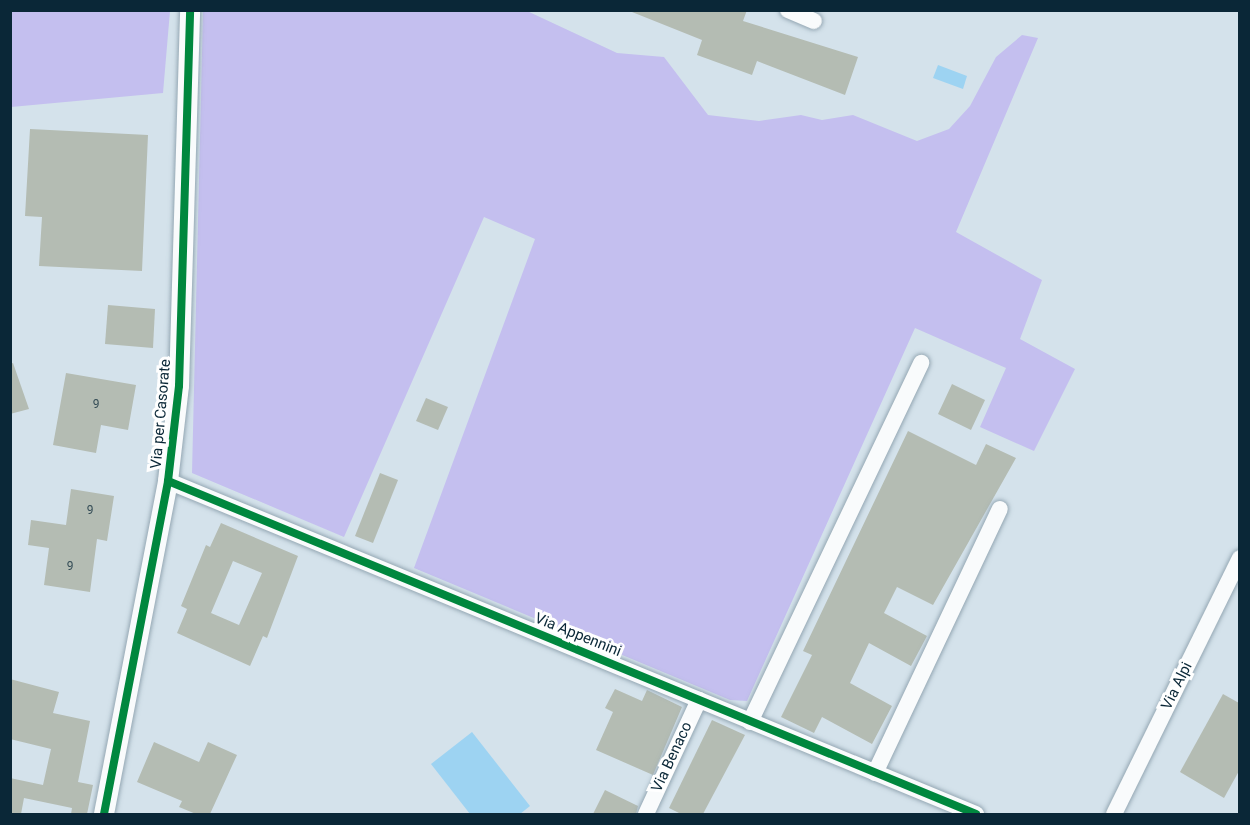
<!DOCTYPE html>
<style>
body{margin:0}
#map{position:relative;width:1250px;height:825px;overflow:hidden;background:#d4e2eb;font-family:Roboto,sans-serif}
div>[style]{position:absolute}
.green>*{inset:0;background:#c4bfef}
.water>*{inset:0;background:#9dd3f2}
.building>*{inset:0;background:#b4bcb3}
.roads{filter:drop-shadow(0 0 2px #94a7b3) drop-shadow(0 0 2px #94a7b3)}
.minor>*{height:16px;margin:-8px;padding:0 8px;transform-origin:8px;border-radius:8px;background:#f9fbfc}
.tertiary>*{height:20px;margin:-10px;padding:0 10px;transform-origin:10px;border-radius:10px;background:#f9fbfc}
.cycleway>*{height:8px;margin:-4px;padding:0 4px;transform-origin:4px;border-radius:4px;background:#00873e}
span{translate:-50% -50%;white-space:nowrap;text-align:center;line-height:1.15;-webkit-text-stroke:6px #fff;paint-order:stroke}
.number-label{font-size:12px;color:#344c56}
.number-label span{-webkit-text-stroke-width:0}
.street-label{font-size:15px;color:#0a2737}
.frame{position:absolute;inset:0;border:12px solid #0a2737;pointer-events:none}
</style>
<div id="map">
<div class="green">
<div style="clip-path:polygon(11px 10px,170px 11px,163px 93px,11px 107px)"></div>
<div style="clip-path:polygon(203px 11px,527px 11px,617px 53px,664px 57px,708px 115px,759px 121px,801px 115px,822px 120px,853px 115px,917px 141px,949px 129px,970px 106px,996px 57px,1022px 35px,1038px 38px,956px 232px,1042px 280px,1020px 339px,1075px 369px,1034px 451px,980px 427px,1006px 368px,915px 328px,747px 701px,730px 700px,414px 568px,535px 239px,484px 217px,344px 537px,192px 473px)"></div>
</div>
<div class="water">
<div style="clip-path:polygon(938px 65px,967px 76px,963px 89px,933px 78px)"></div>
<div style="clip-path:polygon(472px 732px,530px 806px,520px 814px,470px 814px,431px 764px)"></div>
</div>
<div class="building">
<div style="clip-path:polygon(627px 10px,747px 10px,743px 21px,858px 57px,845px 95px,757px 61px,752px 75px,697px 55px,702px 40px)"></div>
<div style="clip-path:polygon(30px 129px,148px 135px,142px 271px,39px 266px,42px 217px,25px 216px)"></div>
<div style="clip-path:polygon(108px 305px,155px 309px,153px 348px,105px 344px)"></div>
<div style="clip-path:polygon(13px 363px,29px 409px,10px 414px,10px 364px)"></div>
<div style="clip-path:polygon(66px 373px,136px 385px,128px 430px,101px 425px,96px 453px,53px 445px)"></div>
<div style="clip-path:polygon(952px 384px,985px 400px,971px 430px,938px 414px)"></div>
<div style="clip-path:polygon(426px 398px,448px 407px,438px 430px,416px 421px)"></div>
<div style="clip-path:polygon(908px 431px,976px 465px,986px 444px,1016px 458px,933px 605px,897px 587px,884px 613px,927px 636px,911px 666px,869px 643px,850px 683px,892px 706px,872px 744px,822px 717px,814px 733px,781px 717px,812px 655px,803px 651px)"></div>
<div style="clip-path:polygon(380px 473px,398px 480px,373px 543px,355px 536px)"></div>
<div style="clip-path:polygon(71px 489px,114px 496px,107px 541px,97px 539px,90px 592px,44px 585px,49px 548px,28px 545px,31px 520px,66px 525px)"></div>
<div style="clip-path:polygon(evenodd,221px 523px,298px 556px,267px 638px,263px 636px,250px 666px,177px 633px,187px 609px,181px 606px,206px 545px,210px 547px,221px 523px,233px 561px,262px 573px,239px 625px,211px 613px,233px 561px)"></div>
<div style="clip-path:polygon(10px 679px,59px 692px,53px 713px,90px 721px,78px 782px,93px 785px,87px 814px,71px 814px,72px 808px,24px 798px,21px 814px,10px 814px,10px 778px,43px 785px,51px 749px,10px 739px)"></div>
<div style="clip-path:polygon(615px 689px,642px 701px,647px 690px,682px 707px,653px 775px,596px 750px,613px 712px,605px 708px)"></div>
<div style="clip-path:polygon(1223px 694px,1239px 703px,1239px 771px,1224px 798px,1180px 772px)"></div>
<div style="clip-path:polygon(712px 720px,745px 735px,703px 814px,681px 814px,669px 808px)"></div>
<div style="clip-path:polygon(154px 742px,199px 762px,208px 742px,237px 755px,210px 814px,196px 814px,179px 807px,182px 801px,137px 782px)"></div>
<div style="clip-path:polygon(605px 790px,638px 806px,636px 814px,593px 814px)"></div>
</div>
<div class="roads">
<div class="minor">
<div style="left:788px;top:10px;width:28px;rotate:23deg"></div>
<div style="left:168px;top:481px;width:874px;rotate:22.4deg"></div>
<div style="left:750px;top:722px;width:398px;rotate:-64.5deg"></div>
<div style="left:875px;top:773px;width:292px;rotate:-64.7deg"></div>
<div style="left:646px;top:814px;width:126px;rotate:-65.1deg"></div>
<div style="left:1114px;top:814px;width:285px;rotate:-63.8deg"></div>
</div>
<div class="tertiary">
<div style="left:104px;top:814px;width:339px;rotate:-79.1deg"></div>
<div style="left:168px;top:481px;width:96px;rotate:-83.4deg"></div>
<div style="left:179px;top:386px;width:376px;rotate:-88.3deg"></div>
</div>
</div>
<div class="cycleway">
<div style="left:168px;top:481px;width:874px;rotate:22.4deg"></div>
<div style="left:104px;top:814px;width:339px;rotate:-79.1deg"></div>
<div style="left:168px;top:481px;width:96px;rotate:-83.4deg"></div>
<div style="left:179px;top:386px;width:376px;rotate:-88.3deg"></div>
</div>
<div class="number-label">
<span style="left:96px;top:405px">9</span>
<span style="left:90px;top:511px">9</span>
<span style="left:70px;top:567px">9</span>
</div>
<div class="street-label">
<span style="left:161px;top:414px;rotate:-85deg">Via per Casorate</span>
<span style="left:578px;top:635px;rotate:22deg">Via Appennini</span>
<span style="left:1177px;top:686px;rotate:-64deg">Via Alpi</span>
<span style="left:672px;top:757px;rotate:-65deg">Via Benaco</span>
</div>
<div class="frame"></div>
</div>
